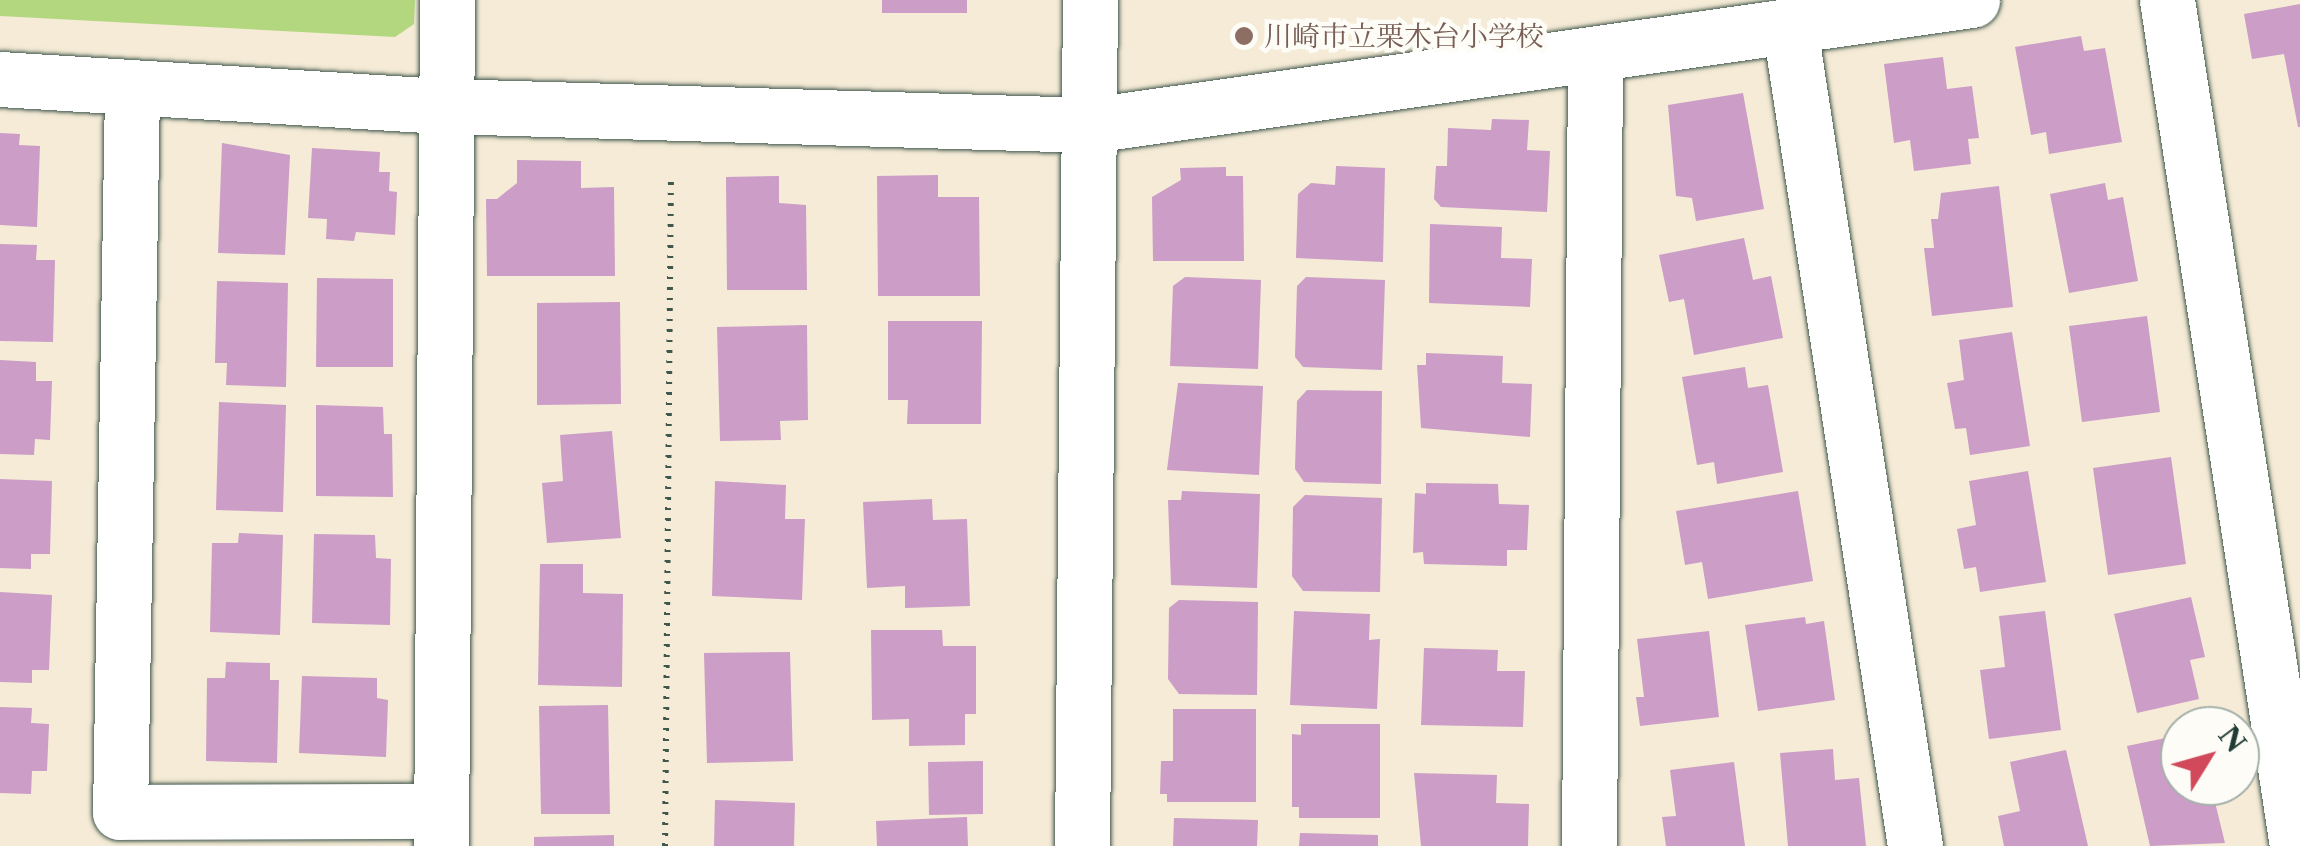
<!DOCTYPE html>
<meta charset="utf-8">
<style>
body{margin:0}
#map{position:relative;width:2300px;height:846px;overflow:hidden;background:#f5ebd6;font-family:"Libre Caslon Text","Noto Serif JP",serif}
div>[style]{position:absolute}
.green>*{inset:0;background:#b3d77f}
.building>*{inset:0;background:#cb9dc7}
.path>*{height:6px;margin-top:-3px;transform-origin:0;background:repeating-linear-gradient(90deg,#3f574c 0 2.5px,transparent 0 10.5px)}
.roads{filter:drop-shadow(0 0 2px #3f574c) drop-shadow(0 0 2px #3f574c)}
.minor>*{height:55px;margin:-27.5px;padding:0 27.5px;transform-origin:27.5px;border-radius:27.5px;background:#fff}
.tertiary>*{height:55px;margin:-27.5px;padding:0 27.5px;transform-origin:27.5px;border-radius:27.5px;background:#fff}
.dots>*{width:28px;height:28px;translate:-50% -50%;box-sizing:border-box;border:5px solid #fdfcf7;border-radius:50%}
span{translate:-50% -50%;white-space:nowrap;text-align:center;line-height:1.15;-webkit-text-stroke:9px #fdfcf7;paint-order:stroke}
.education-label{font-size:28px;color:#785e54}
.left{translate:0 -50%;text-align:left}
.north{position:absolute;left:2160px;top:706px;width:100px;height:100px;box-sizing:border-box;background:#fdfcf7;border:2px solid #a4b0a9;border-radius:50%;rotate:53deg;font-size:28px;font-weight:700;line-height:40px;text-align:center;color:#1f3d34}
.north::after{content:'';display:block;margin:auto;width:35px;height:45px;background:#d1495b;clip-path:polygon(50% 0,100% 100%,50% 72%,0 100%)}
</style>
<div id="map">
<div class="green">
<div style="clip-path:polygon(0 0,415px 0,414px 24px,395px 37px,0 16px)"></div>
</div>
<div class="building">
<div style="clip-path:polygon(882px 0,967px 0,967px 13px,882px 13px)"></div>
<div style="clip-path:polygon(2300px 4px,2300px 127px,2298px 127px,2284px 54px,2252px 59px,2244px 14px)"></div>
<div style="clip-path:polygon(2081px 36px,2084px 51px,2105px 48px,2122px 142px,2049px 154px,2046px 132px,2031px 135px,2015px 47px)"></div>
<div style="clip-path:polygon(1943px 57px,1947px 89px,1972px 86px,1979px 138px,1968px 139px,1971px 164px,1914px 171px,1910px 140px,1894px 143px,1884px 64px)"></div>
<div style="clip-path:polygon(1743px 93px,1764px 209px,1696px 221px,1692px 198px,1676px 196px,1668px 105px)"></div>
<div style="clip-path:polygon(1492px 119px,1529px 120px,1527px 150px,1550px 151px,1547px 212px,1441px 207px,1434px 199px,1436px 166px,1447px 166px,1448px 128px,1491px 130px)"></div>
<div style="clip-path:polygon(0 133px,20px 134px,19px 145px,40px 146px,37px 227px,0 225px)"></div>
<div style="clip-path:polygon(222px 143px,290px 155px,285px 255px,218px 253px)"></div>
<div style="clip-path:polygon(312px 148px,380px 152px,379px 172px,390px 172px,389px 191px,397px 192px,395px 235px,356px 232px,354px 241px,326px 239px,327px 219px,308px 218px)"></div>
<div style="clip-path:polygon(517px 160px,581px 161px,581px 188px,614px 187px,615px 276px,487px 276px,486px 199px,497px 199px,517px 183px)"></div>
<div style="clip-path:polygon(1336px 166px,1385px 168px,1383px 262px,1296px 258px,1298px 194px,1311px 183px,1335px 185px)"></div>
<div style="clip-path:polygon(1226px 167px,1226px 176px,1243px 176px,1244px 261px,1153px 261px,1152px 197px,1181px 180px,1180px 168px)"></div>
<div style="clip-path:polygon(938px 175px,938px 197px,979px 197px,980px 296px,878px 296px,877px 176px)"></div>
<div style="clip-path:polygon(779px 176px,779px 203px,806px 205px,807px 290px,727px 290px,726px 177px)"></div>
<div style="clip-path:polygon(2105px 183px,2108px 200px,2123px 197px,2138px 281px,2069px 293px,2050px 194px)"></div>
<div style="clip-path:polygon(1999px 186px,2013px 307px,1932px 316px,1924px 248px,1934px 248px,1931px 219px,1938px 219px,1941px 193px)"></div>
<div style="clip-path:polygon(1430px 224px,1502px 227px,1501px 258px,1532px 259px,1530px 307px,1429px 303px)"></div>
<div style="clip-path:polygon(1744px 238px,1753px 280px,1771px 276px,1783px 338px,1694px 355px,1684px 299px,1669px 302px,1659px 255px)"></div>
<div style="clip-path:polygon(0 244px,37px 245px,36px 260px,55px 260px,53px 342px,0 341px)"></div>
<div style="clip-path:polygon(1185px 277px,1261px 280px,1258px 369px,1170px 366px,1173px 286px)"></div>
<div style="clip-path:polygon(1306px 277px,1385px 280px,1382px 370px,1303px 367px,1295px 357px,1297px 286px)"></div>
<div style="clip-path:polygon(317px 278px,393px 279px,393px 367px,316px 367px)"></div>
<div style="clip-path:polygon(217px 281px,288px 283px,286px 387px,226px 385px,227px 363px,215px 363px)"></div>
<div style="clip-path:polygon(620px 302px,621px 404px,537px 405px,537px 303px)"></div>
<div style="clip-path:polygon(2147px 316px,2160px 412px,2082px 422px,2069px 326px)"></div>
<div style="clip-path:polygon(888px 321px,982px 321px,981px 424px,907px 424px,908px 400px,888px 400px)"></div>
<div style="clip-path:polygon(807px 325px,808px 420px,780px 421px,781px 440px,720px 441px,717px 327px)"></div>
<div style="clip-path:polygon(2012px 332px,2030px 446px,1970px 455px,1966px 428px,1955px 429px,1947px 383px,1964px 380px,1959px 340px)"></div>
<div style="clip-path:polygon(1426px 353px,1503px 356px,1502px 383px,1532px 384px,1530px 437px,1421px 428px,1417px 365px,1426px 365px)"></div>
<div style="clip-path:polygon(0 360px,36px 362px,36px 381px,52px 381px,50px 440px,35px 439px,34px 455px,0 454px)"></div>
<div style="clip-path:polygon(1745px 367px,1748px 388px,1768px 385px,1783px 472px,1717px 484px,1714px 462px,1697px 465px,1682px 377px)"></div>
<div style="clip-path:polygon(1178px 383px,1263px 386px,1259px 475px,1167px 470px)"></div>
<div style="clip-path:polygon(1307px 390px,1382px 391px,1381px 484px,1304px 482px,1295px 469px,1297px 401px)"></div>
<div style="clip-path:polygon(219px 402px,286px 405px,283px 512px,216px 510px)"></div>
<div style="clip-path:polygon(316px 405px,383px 407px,384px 434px,392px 434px,393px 497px,316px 496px)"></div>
<div style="clip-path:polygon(612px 431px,621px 538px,547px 543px,542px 483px,563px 481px,560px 435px)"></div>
<div style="clip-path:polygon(2171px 457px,2186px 564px,2108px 575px,2093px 468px)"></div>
<div style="clip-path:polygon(2028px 471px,2046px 582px,1980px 592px,1976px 567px,1964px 569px,1957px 529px,1976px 525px,1969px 481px)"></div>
<div style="clip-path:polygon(0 479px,52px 481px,50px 554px,31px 554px,31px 569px,0 568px)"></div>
<div style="clip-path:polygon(715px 481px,786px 485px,785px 519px,805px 519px,802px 600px,712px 596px)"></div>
<div style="clip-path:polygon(1426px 483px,1498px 484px,1499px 504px,1529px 505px,1527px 550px,1507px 550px,1507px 566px,1424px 564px,1423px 552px,1413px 553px,1415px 493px,1426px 494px)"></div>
<div style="clip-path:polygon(1182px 491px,1260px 494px,1257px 588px,1171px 585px,1168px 500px,1181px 500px)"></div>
<div style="clip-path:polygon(1798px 491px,1813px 581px,1708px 599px,1702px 562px,1685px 565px,1676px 511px)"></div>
<div style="clip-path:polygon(1305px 495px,1382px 498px,1380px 592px,1303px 591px,1292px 576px,1293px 507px)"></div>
<div style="clip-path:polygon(932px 499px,933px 520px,967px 519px,970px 606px,905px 608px,905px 586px,867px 588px,863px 502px)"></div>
<div style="clip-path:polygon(239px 533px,283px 535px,280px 635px,210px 632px,212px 543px,238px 543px)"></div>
<div style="clip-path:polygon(314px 534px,375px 535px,376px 558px,391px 559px,390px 625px,312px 623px)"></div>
<div style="clip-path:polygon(540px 564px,583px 564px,583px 593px,623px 594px,622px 687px,538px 685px)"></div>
<div style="clip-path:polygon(0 592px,52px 595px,49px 670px,32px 670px,32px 683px,0 682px)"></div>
<div style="clip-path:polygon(2191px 597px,2205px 657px,2190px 660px,2199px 699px,2137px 713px,2114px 614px)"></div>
<div style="clip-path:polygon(1179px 600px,1258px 602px,1257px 695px,1179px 694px,1168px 679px,1169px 608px)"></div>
<div style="clip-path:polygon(1294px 611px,1370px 614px,1369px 640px,1380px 639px,1377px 709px,1290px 705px)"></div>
<div style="clip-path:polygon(2045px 611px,2061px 730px,1989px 739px,1980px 670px,2005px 667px,1999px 616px)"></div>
<div style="clip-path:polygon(1805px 617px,1806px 624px,1824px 621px,1835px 700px,1758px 711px,1745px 625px)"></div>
<div style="clip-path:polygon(871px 630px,942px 630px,943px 646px,976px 646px,976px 714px,965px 714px,965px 745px,909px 746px,909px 719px,872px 720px)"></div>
<div style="clip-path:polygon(1709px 631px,1719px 717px,1640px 726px,1636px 697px,1644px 697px,1637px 639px)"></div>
<div style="clip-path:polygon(1424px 648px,1498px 650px,1497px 671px,1525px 671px,1523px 727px,1421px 725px)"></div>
<div style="clip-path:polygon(790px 652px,793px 761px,707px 763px,704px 653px)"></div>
<div style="clip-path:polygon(226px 662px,270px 663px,270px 680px,279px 680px,277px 763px,206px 761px,207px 678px,225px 678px)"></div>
<div style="clip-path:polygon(302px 676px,377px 678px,377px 698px,388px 700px,386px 757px,299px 753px)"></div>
<div style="clip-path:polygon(608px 705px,610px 814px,541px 814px,539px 706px)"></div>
<div style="clip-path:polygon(0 707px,32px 708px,31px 723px,49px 724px,47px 771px,32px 771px,31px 794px,0 793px)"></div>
<div style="clip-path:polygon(1173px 709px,1256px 709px,1256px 802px,1167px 802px,1167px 794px,1160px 794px,1161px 761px,1173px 761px)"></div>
<div style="clip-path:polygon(1301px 724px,1380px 724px,1380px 818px,1299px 818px,1299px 807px,1292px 807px,1292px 734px,1301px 735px)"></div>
<div style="clip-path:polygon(2180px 735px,2180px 786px,2211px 786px,2225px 843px,2150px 846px,2127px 746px)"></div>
<div style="clip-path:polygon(1833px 749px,1835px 780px,1859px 778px,1866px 846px,1788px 846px,1780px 753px)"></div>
<div style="clip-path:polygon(2066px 750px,2088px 846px,2004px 846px,1998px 816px,2020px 811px,2010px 762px)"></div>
<div style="clip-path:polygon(983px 761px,983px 814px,929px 815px,928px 762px)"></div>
<div style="clip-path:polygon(1734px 762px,1745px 846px,1666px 846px,1662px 817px,1676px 816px,1670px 770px)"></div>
<div style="clip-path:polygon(1414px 773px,1497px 775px,1496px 803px,1529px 804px,1528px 846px,1421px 846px)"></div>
<div style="clip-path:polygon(715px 800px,795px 803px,794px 846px,714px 846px)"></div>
<div style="clip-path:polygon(967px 817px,968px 846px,877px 846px,876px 821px)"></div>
<div style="clip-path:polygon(1174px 818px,1258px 820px,1257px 846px,1173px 846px)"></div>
<div style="clip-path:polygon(1300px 833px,1378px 835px,1378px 846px,1299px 846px)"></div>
<div style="clip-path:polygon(614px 835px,614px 846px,534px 846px,534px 837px)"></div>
</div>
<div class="path">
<div style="left:665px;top:846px;width:669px;rotate:-89.49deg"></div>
</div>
<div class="roads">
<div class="minor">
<div style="left:1790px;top:29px;width:827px;rotate:81.3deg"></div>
<div style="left:132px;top:91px;width:721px;rotate:90.95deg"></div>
<div style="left:120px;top:812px;width:321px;rotate:-0.2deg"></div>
<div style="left:441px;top:846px;width:846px;rotate:-89.59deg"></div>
<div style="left:1589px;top:846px;width:790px;rotate:-89.56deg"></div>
</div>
<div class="tertiary">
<div style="left:2167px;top:0;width:856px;rotate:81.26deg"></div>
<div style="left:0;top:79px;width:447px;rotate:3.5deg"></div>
<div style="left:446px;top:106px;width:645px;rotate:1.69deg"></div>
<div style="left:1091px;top:125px;width:890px;rotate:-8.08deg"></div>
<div style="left:1082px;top:846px;width:846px;rotate:-89.46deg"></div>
</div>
</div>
<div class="dots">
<div style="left:1244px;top:36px;background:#8d6e63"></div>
</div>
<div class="education-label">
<span class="left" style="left:1264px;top:36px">川崎市立栗木台小学校</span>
</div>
<div class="north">N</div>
</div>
